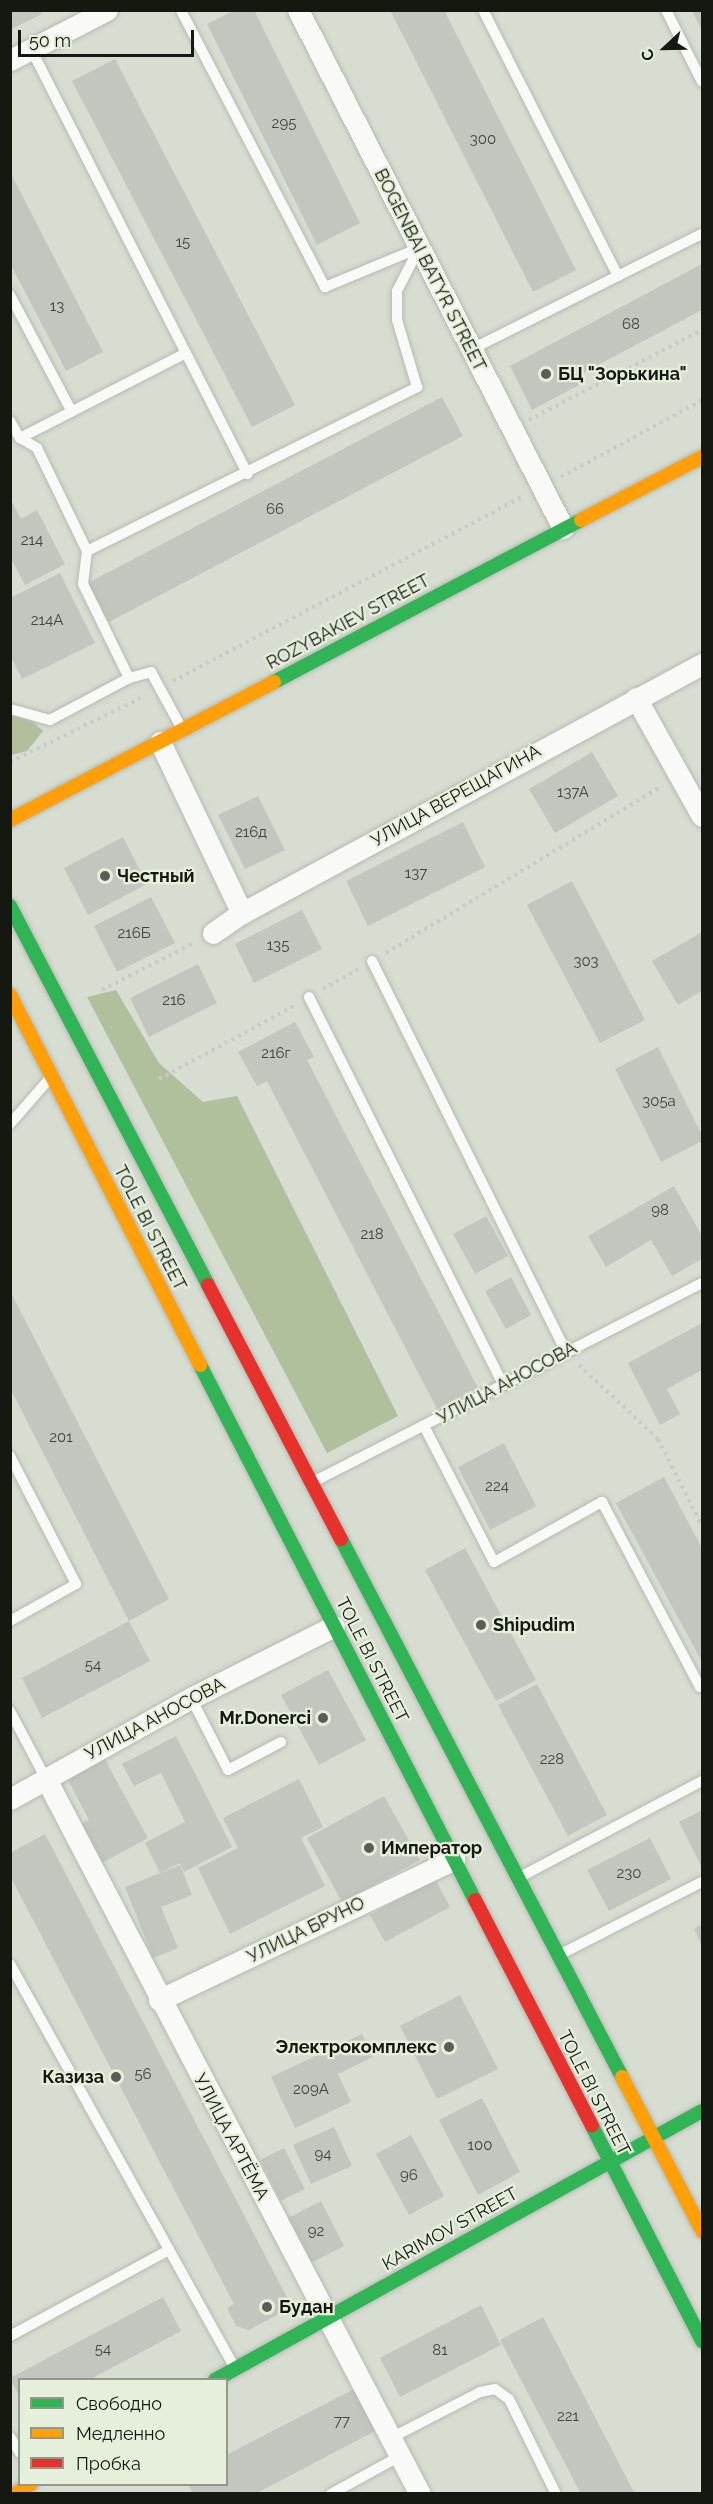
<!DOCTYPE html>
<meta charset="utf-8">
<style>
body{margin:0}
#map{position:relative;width:713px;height:2504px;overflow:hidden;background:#d8ddd2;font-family:Raleway,sans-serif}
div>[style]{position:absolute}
.forest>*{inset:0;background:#b0bf9c}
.building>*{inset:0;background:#c3c6be}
.path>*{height:4px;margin-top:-2px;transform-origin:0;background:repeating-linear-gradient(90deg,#c9cac7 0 3px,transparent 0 7.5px)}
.roads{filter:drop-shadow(0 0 2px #b6bab1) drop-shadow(0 0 2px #b6bab1)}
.lane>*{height:10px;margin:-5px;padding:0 5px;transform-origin:5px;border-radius:5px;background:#f9faf8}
.street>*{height:21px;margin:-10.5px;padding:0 10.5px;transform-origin:10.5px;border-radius:10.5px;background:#f9faf8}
.fast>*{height:14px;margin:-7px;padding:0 7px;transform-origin:7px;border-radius:7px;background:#30b455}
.slow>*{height:14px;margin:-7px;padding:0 7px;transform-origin:7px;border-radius:7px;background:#ff9f0a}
.jam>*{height:14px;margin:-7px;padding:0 7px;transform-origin:7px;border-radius:7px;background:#e5322d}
.dots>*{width:16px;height:16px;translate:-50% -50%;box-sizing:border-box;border:3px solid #e6efdb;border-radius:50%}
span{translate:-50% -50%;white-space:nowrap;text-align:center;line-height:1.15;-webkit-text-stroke:4.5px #e6efdb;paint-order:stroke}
.number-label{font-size:15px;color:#40443c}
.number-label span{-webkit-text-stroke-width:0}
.street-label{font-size:18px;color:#151811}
.poi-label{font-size:18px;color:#151811;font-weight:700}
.left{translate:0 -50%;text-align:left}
.right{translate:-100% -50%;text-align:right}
.frame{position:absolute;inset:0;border:12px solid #151811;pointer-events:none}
.legend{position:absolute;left:18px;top:2378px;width:210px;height:108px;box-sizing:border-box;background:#e6efdb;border:2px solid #92998a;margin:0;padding:8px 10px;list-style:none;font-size:18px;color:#151811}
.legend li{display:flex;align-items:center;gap:12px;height:30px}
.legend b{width:30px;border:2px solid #92998a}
.north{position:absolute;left:635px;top:18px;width:60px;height:60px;-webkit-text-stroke:4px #e6efdb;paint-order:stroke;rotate:248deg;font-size:16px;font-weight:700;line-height:24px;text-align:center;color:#151811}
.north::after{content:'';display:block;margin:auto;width:21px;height:27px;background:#151811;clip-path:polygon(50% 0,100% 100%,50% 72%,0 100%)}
.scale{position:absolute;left:18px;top:30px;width:176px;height:27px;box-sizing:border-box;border:3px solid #151811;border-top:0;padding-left:8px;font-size:18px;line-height:21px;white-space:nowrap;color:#151811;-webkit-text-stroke:4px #e6efdb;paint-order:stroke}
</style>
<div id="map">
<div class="forest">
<div style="clip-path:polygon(11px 714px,27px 717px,43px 731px,27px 751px,11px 755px)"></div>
<div style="clip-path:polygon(116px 990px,159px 1063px,203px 1102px,237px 1096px,398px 1416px,327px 1453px,87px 997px)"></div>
</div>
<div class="building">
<div style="clip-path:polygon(10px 10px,40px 10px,42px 14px,10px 30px)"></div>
<div style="clip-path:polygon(235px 10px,254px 10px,360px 223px,317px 245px,207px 24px)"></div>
<div style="clip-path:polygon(390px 10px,444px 10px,576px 270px,533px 292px)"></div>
<div style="clip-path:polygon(692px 10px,702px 10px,702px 31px)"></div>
<div style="clip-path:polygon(115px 59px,295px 405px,252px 427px,72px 81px)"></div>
<div style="clip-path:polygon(10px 172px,103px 352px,66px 371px,10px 263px)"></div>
<div style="clip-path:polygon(702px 264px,702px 310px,579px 375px,583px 383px,532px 410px,510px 366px)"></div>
<div style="clip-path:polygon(442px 397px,463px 436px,109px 622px,88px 583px)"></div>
<div style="clip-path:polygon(10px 498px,21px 519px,37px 510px,65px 564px,25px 585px,10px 557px)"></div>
<div style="clip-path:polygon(60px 573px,95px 643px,22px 679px,10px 655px,10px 598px)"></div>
<div style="clip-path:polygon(592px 752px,618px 796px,555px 833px,529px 789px)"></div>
<div style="clip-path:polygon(258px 796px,285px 850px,245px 869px,218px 815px)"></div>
<div style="clip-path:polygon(463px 822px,485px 867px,368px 926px,346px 881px)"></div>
<div style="clip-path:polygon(123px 837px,147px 884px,88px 915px,64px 868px)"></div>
<div style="clip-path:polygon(572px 881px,645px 1020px,600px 1043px,527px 905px)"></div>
<div style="clip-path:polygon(151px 897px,175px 943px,117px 972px,94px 926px)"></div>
<div style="clip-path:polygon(302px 910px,322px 949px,254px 983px,235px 944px)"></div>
<div style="clip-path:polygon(702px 932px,702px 991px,678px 1005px,652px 961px)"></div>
<div style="clip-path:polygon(198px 964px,217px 1003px,149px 1037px,130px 998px)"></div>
<div style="clip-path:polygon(295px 1022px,314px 1057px,307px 1060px,478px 1388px,437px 1409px,267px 1081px,257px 1086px,238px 1052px)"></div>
<div style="clip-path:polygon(658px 1047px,702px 1135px,702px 1141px,661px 1162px,615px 1069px)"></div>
<div style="clip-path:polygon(674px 1186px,702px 1236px,702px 1259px,672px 1276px,651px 1240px,606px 1267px,588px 1236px)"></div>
<div style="clip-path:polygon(486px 1216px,508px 1256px,475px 1274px,453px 1234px)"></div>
<div style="clip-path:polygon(511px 1277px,531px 1315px,506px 1329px,485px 1291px)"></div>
<div style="clip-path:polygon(10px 1291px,169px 1599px,129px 1621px,150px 1661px,42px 1718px,22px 1678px,129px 1621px,10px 1388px)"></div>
<div style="clip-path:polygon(702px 1323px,702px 1370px,667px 1389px,680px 1414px,660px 1425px,628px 1363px)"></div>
<div style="clip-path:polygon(504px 1443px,536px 1506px,490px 1530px,458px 1467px)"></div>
<div style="clip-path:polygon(664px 1477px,702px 1548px,702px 1662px,616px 1503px)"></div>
<div style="clip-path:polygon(465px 1548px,536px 1680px,496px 1701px,425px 1570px)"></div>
<div style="clip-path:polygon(328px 1670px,366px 1740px,319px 1765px,281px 1695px)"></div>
<div style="clip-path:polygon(537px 1684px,607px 1815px,568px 1836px,498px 1705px)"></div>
<div style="clip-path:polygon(176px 1736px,232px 1847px,184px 1872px,180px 1863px,160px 1873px,145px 1843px,185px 1822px,161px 1773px,134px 1786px,122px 1764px)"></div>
<div style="clip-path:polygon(104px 1758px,148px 1838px,100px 1864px,79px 1825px,89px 1820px,67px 1778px)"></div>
<div style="clip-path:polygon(299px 1779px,323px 1827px,301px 1838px,325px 1886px,230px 1934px,198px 1868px,238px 1848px,223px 1818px)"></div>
<div style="clip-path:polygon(384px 1796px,420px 1860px,342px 1902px,307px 1838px)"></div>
<div style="clip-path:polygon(702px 1810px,702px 1868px,679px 1822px)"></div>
<div style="clip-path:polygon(45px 1834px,292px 2307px,249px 2330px,236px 2326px,227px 2308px,234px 2304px,10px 1876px,10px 1853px)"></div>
<div style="clip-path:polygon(650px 1838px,671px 1879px,609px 1911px,587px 1870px)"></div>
<div style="clip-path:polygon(180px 1865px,192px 1895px,161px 1907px,178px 1948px,153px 1958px,125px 1887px)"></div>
<div style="clip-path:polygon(435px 1879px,450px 1907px,385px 1942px,370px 1915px)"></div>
<div style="clip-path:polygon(702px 1924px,702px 1946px,694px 1929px)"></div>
<div style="clip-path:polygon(460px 1995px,498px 2069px,437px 2099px,400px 2026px)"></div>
<div style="clip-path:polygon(362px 2034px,373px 2057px,338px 2074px,351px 2102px,295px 2128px,271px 2077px)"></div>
<div style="clip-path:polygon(482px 2098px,520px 2172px,478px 2195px,439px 2120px)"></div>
<div style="clip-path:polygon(334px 2127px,352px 2166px,311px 2184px,293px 2145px)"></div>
<div style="clip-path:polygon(411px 2135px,444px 2196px,409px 2215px,376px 2154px)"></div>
<div style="clip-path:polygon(284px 2148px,305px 2189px,281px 2201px,260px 2160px)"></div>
<div style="clip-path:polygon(321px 2201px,344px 2246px,311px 2263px,288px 2218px)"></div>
<div style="clip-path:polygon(163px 2297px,181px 2331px,89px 2380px,20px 2380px,20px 2398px,10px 2378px)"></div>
<div style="clip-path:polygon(481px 2305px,501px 2345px,400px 2397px,380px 2358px)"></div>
<div style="clip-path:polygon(543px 2317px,635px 2494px,581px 2494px,500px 2340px)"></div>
<div style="clip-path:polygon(358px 2387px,379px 2429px,255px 2494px,193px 2494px,188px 2484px,226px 2484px,226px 2455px)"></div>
</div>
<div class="path">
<div style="left:529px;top:420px;width:195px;rotate:-27.5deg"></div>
<div style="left:561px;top:477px;width:161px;rotate:-28.6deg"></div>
<div style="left:173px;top:681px;width:395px;rotate:-27.8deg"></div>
<div style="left:10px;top:762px;width:150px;rotate:-26.1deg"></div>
<div style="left:386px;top:953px;width:323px;rotate:-31.2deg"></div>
<div style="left:323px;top:989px;width:40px;rotate:-29.7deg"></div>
<div style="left:102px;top:990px;width:103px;rotate:-27.1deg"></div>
<div style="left:159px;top:1079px;width:156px;rotate:-28.4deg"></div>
<div style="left:579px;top:1365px;width:108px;rotate:43.1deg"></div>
<div style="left:658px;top:1439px;width:97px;rotate:63.2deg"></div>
</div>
<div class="roads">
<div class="lane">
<div style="left:483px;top:10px;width:298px;rotate:63.1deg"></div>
<div style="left:666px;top:10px;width:80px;rotate:63.4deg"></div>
<div style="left:31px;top:49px;width:477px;rotate:63deg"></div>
<div style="left:10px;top:295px;width:132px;rotate:62.1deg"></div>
<div style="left:470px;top:350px;width:259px;rotate:-26.6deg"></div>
<div style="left:10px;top:421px;width:20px;rotate:60deg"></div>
<div style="left:20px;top:438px;width:20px;rotate:30deg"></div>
<div style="left:37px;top:448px;width:114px;rotate:64.1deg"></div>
<div style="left:87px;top:551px;width:33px;rotate:97deg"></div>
<div style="left:83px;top:584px;width:105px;rotate:63.9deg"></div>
<div style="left:20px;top:438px;width:186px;rotate:-27.1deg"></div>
<div style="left:87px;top:551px;width:369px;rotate:-26.4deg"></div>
<div style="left:417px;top:387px;width:70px;rotate:-106.6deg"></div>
<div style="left:397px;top:320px;width:29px;rotate:-90deg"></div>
<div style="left:397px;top:291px;width:48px;rotate:-62.9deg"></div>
<div style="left:419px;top:248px;width:102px;rotate:157.5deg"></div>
<div style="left:325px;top:287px;width:312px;rotate:-117.5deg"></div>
<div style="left:10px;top:709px;width:41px;rotate:15.4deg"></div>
<div style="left:50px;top:720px;width:89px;rotate:-28deg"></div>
<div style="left:129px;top:678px;width:23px;rotate:-15deg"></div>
<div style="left:151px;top:672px;width:65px;rotate:61.5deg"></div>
<div style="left:372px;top:961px;width:436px;rotate:63.6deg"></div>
<div style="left:309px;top:997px;width:434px;rotate:63.4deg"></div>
<div style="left:10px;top:1124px;width:61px;rotate:-49deg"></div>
<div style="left:424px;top:1426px;width:153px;rotate:62.8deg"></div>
<div style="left:494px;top:1562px;width:124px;rotate:-29.1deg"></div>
<div style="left:602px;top:1502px;width:209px;rotate:62.1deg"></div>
<div style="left:700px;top:1687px;width:2px;rotate:-27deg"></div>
<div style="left:10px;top:1456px;width:144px;rotate:62.7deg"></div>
<div style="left:76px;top:1584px;width:76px;rotate:150.7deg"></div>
<div style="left:313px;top:1482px;width:437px;rotate:-27.1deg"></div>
<div style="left:191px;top:1698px;width:81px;rotate:62.8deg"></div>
<div style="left:228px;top:1770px;width:60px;rotate:-27.8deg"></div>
<div style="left:10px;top:1711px;width:77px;rotate:62.1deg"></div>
<div style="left:520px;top:1877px;width:206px;rotate:-27.8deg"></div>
<div style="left:561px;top:1954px;width:158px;rotate:-27.1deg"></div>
<div style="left:10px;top:1964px;width:462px;rotate:60.9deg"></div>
<div style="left:10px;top:2336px;width:181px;rotate:-28.4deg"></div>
<div style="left:10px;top:2437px;width:19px;rotate:58deg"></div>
<div style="left:391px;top:2438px;width:100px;rotate:-27.3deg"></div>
<div style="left:480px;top:2392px;width:15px;rotate:-11deg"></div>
<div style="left:495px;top:2389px;width:17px;rotate:36deg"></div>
<div style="left:509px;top:2399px;width:106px;rotate:63.7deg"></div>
<div style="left:331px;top:2494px;width:79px;rotate:-28.8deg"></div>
</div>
<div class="street">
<div style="left:298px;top:10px;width:582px;rotate:62.91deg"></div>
<div style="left:10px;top:60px;width:109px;rotate:-27.3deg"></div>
<div style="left:636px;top:698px;width:135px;rotate:60.8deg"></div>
<div style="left:160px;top:742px;width:190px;rotate:64.4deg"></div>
<div style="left:213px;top:933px;width:35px;rotate:-35deg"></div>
<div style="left:242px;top:913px;width:523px;rotate:-28.43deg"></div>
<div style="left:46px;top:1779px;width:807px;rotate:62.39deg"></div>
<div style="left:10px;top:1799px;width:207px;rotate:-29.2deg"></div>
<div style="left:191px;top:1698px;width:160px;rotate:-26.7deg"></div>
<div style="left:159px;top:2000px;width:327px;rotate:-25.5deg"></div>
</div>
<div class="fast">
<div style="left:274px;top:682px;width:347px;rotate:-27.8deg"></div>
<div style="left:10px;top:906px;width:428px;rotate:62.4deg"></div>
<div style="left:200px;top:1365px;width:602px;rotate:62.8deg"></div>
<div style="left:341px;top:1539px;width:607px;rotate:62.42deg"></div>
<div style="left:592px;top:2126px;width:242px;rotate:62.9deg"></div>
<div style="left:215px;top:2380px;width:556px;rotate:-28.91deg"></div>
</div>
<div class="slow">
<div style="left:581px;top:520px;width:136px;rotate:-27.5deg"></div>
<div style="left:10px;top:820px;width:298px;rotate:-27.6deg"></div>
<div style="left:10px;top:995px;width:416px;rotate:62.8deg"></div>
<div style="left:622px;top:2077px;width:174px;rotate:62.5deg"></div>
<div style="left:15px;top:2494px;width:19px;rotate:-32deg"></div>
</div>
<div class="jam">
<div style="left:208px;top:1285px;width:287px;rotate:62.4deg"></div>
<div style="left:475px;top:1900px;width:254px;rotate:62.6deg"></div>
</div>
</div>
<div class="dots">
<div style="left:546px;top:374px;background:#595d55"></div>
<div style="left:105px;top:876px;background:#595d55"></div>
<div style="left:481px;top:1625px;background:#595d55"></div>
<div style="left:323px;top:1718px;background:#595d55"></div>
<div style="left:369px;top:1848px;background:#595d55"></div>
<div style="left:449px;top:2047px;background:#595d55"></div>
<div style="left:116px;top:2077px;background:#595d55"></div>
<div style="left:267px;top:2307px;background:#595d55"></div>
</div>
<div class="number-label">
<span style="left:284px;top:124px">295</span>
<span style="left:483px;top:140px">300</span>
<span style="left:183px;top:243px">15</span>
<span style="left:57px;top:307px">13</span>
<span style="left:631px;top:325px">68</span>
<span style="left:275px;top:510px">66</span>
<span style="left:32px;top:541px">214</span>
<span style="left:47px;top:621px">214А</span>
<span style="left:573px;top:793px">137А</span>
<span style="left:251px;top:833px">216д</span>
<span style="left:416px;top:874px">137</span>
<span style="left:134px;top:934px">216Б</span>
<span style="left:278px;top:946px">135</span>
<span style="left:586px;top:962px">303</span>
<span style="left:174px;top:1001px">216</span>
<span style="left:276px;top:1054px">216г</span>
<span style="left:659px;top:1102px">305а</span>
<span style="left:660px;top:1211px">98</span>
<span style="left:372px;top:1235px">218</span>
<span style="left:61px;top:1438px">201</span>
<span style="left:497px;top:1487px">224</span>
<span style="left:93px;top:1666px">54</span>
<span style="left:552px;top:1760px">228</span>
<span style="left:629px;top:1874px">230</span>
<span style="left:143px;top:2075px">56</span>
<span style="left:311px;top:2090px">209А</span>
<span style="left:480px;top:2146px">100</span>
<span style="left:323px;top:2155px">94</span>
<span style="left:409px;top:2176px">96</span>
<span style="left:316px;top:2232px">92</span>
<span style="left:103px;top:2350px">54</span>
<span style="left:440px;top:2351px">81</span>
<span style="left:568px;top:2417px">221</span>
<span style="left:342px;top:2422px">77</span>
</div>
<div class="street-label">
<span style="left:430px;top:270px;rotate:63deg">BOGENBAI BATYR STREET</span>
<span style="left:348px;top:622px;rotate:-28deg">ROZYBAKIEV STREET</span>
<span style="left:456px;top:796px;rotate:-29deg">УЛИЦА ВЕРЕЩАГИНА</span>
<span style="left:150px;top:1228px;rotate:63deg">TOLE BI STREET</span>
<span style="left:507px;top:1383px;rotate:-28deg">УЛИЦА АНОСОВА</span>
<span style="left:372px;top:1660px;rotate:63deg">TOLE BI STREET</span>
<span style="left:155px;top:1719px;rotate:-28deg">УЛИЦА АНОСОВА</span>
<span style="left:306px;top:1930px;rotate:-26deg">УЛИЦА БРУНО</span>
<span style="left:594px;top:2093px;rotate:63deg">TOLE BI STREET</span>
<span style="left:231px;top:2137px;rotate:62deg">УЛИЦА АРТЁМА</span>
<span style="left:450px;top:2229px;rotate:-29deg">KARIMOV STREET</span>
</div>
<div class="poi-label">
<span class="left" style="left:558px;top:374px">БЦ "Зорькина"</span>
<span class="left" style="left:117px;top:876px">Честный</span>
<span class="left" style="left:493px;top:1625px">Shipudim</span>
<span class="right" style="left:311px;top:1718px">Mr.Donerci</span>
<span class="left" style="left:381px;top:1848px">Император</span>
<span class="right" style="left:437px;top:2047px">Электрокомплекс</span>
<span class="right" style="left:104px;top:2077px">Казиза</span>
<span class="left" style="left:279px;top:2307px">Будан</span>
</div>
<div class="frame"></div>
<ul class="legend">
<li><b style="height:8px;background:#30b455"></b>Свободно</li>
<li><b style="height:8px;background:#ff9f0a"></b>Медленно</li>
<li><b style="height:8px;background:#e5322d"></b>Пробка</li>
</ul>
<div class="north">С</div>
<div class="scale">50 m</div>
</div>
